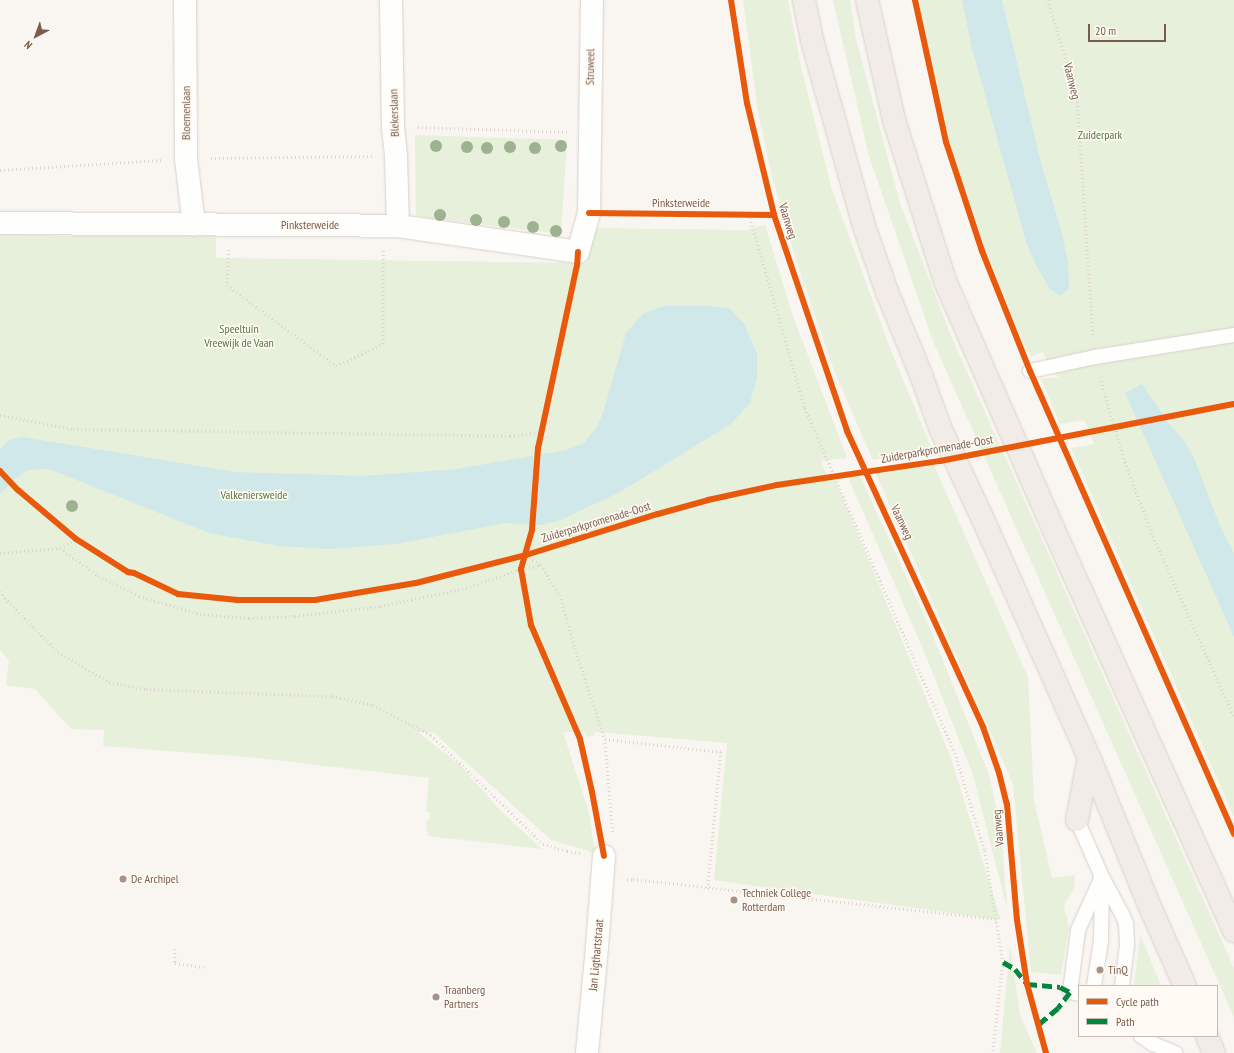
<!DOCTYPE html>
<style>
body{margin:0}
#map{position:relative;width:1234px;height:1053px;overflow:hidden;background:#f9f5f0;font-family:"PT Sans Narrow",sans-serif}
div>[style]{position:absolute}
.green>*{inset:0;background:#e7f0db}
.water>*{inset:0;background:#d0e8ea}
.path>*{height:2.5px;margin-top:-1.25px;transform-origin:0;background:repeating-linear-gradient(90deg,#dcd5d0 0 1px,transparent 0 4px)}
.roads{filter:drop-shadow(0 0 1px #d7d1cb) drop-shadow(0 0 1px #d7d1cb)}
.service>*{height:14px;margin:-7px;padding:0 7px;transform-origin:7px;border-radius:7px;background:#fefefd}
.minor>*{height:22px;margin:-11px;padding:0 11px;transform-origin:11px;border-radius:11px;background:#fefefd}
.trunk>*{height:22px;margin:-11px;padding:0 11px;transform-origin:11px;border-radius:11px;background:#f2ece8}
.quiet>*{height:5px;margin-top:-2.5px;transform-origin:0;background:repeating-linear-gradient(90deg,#00873e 0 10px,transparent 0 15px)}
.cycleway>*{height:6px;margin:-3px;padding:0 3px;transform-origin:3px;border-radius:3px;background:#e8590c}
.trees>*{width:12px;height:12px;margin:-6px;border-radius:50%;background:#9eb190}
.dots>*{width:11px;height:11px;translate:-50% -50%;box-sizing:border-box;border:2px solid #fffaf3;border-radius:50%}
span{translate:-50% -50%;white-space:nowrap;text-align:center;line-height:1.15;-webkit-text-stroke:3px #fffaf3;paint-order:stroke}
.street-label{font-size:12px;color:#7a5c4d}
.park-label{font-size:12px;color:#537a41}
.poi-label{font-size:12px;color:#7a5c4d}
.left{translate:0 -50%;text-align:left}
.legend{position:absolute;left:1078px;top:985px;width:140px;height:52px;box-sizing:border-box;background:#fffaf3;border:1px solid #cabbb1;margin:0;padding:5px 7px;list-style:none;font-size:12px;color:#7a5c4d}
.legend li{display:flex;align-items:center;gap:8px;height:20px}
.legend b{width:20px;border:1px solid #cabbb1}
.north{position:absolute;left:16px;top:16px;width:40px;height:40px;-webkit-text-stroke:3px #fffaf3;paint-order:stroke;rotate:221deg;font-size:11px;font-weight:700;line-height:16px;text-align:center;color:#7a5c4d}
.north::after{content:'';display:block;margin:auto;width:14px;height:18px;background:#7a5c4d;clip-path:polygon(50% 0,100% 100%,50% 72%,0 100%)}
.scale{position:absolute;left:1088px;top:24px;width:78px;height:18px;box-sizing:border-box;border:2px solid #7a5c4d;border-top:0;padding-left:5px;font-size:12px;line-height:14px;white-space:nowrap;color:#7a5c4d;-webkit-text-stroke:3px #fffaf3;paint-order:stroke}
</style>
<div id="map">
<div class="green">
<div style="clip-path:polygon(743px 0,788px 0,801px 67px,831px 187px,891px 351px,932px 449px,873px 460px,835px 373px,798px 266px,772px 177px,758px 111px)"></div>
<div style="clip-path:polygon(833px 0,850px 0,856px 39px,900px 203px,951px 336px,1234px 968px,1234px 1017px,933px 341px,869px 156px)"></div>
<div style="clip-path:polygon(918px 0,1234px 0,1234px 817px,1071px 448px,1094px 444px,1084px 420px,1060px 424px,1041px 379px,1059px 377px,1051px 370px,1043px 352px,1031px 357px,1018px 331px,985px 247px,955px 161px,934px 87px)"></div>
<div style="clip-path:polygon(415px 135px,567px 140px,561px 234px,416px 216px)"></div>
<div style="clip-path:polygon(765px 225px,793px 316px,847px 458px,821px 461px,829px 480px,835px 479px,951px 758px,1001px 920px,714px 880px,727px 743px,611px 733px,594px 732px,595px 735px,586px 737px,584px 732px,563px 732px,589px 813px,595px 853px,551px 840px,433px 732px,418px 732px,460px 765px,500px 810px,542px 849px,428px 836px,426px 822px,429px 819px,430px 812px,426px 811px,429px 778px,258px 758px,103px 746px,104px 730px,71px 729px,35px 689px,6px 685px,9px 660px,0 650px,0 233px,61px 236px,216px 236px,216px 258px,587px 263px,595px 228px,746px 230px)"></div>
<div style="clip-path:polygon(933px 463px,1028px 677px,1034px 800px,1052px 878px,1075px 875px,1074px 888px,1064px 906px,1069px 927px,1061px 975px,1031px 972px,1013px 784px,875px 472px)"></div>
<div style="clip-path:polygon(860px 476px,929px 626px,989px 775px,1001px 830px,1007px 908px,973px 775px,926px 656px,848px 477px)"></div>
<div style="clip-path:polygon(1140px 934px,1161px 986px,1134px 986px)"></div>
<div style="clip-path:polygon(1010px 946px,1020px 1015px,1037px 1053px,1000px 1053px)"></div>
</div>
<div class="water">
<div style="clip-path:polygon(962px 0,1002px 0,1041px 163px,1062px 233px,1068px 262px,1069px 288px,1060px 296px,1050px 289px,1036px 265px,1027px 245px,971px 45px)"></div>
<div style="clip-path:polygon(664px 306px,707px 306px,729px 308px,744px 324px,757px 354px,757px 378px,750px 403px,731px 424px,620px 492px,561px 520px,540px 525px,505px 523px,396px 544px,330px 549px,279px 546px,209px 533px,49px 469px,28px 470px,16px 478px,0 494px,0 449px,9px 440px,23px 437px,235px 472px,363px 476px,457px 469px,566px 450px,584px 443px,596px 428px,603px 413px,626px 333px,644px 313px)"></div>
<div style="clip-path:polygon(1142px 384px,1169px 424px,1185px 442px,1194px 458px,1220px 526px,1234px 553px,1234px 637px,1125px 393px)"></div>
</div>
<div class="path">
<div style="left:1048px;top:0;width:98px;rotate:72.9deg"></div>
<div style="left:1077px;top:94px;width:244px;rotate:86.2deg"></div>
<div style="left:418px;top:127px;width:149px;rotate:1.9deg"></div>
<div style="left:211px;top:158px;width:161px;rotate:-0.7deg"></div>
<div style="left:0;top:170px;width:162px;rotate:-3.5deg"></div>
<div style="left:749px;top:214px;width:202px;rotate:73.9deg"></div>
<div style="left:805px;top:408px;width:376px;rotate:66.5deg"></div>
<div style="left:955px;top:753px;width:102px;rotate:73deg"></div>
<div style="left:985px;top:851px;width:112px;rotate:80.8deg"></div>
<div style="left:1003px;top:962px;width:92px;rotate:96.3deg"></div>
<div style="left:229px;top:250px;width:35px;rotate:93deg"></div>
<div style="left:227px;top:285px;width:136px;rotate:36.6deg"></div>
<div style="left:336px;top:366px;width:52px;rotate:-25.1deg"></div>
<div style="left:383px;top:344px;width:95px;rotate:-90deg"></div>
<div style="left:1100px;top:377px;width:89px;rotate:73.6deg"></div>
<div style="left:1125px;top:462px;width:79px;rotate:69.3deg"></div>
<div style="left:1153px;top:536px;width:197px;rotate:65.8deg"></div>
<div style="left:0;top:415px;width:74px;rotate:10.9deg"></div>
<div style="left:73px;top:429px;width:437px;rotate:0.9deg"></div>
<div style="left:510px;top:436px;width:32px;rotate:-7deg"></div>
<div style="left:60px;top:548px;width:48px;rotate:35.7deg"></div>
<div style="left:99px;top:576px;width:45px;rotate:26.6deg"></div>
<div style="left:139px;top:596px;width:64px;rotate:16.4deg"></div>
<div style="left:200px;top:614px;width:49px;rotate:4.7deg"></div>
<div style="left:249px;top:618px;width:46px;rotate:-2.5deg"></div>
<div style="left:295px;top:616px;width:86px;rotate:-6.7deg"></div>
<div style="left:380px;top:606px;width:88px;rotate:-11.8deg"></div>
<div style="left:466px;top:588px;width:58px;rotate:-19.1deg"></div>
<div style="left:521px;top:569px;width:20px;rotate:-11deg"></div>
<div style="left:0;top:553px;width:60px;rotate:-4.8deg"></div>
<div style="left:60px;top:548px;width:18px;rotate:-29deg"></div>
<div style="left:526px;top:555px;width:18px;rotate:34deg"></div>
<div style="left:541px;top:565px;width:36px;rotate:58deg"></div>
<div style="left:560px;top:595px;width:55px;rotate:74.2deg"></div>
<div style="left:575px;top:648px;width:96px;rotate:71.8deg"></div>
<div style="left:605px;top:739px;width:95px;rotate:85.2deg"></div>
<div style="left:0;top:591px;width:9px;rotate:54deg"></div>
<div style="left:5px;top:598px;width:76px;rotate:45.5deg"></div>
<div style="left:58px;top:652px;width:59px;rotate:30.5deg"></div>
<div style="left:109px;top:682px;width:38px;rotate:11deg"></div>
<div style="left:146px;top:689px;width:186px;rotate:2.2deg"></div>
<div style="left:332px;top:696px;width:42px;rotate:12.4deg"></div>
<div style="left:373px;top:705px;width:65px;rotate:27.3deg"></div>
<div style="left:431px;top:735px;width:156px;rotate:44.2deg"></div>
<div style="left:543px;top:844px;width:25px;rotate:16deg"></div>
<div style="left:567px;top:851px;width:13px;rotate:9deg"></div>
<div style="left:605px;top:739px;width:117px;rotate:6.4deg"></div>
<div style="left:721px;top:752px;width:137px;rotate:95.5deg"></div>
<div style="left:627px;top:880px;width:6px;rotate:-9deg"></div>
<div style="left:633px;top:879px;width:365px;rotate:6.3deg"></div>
<div style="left:175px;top:949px;width:14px;rotate:90deg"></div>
<div style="left:175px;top:963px;width:29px;rotate:8deg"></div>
</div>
<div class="roads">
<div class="service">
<div style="left:1030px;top:371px;width:66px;rotate:-12.2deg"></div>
<div style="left:1095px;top:357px;width:141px;rotate:-9deg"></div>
<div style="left:1077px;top:820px;width:62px;rotate:66.3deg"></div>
<div style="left:1102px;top:877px;width:44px;rotate:61.7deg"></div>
<div style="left:1123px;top:916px;width:9px;rotate:69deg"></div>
<div style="left:1126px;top:924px;width:21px;rotate:87deg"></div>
<div style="left:1127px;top:945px;width:41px;rotate:97deg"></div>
<div style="left:1094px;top:986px;width:46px;rotate:-81.2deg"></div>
<div style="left:1101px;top:941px;width:57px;rotate:-89deg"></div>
<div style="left:1079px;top:994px;width:9px;rotate:-167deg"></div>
<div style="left:1070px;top:992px;width:63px;rotate:-82.6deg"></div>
<div style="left:1078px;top:930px;width:58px;rotate:-65.6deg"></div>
<div style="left:1141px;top:1036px;width:14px;rotate:34deg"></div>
<div style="left:1153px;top:1044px;width:24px;rotate:22deg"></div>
</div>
<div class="minor">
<div style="left:185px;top:0;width:159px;rotate:89.6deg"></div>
<div style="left:186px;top:159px;width:66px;rotate:83.1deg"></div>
<div style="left:391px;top:0;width:127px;rotate:89.1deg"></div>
<div style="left:393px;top:127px;width:29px;rotate:84deg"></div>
<div style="left:396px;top:156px;width:70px;rotate:88.4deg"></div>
<div style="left:0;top:223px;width:398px;rotate:0.4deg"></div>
<div style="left:398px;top:226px;width:182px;rotate:8.2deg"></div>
<div style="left:578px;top:252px;width:41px;rotate:-74.2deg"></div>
<div style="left:589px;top:213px;width:213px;rotate:-89.2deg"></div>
<div style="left:587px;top:1053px;width:106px;rotate:-84.6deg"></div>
<div style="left:597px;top:947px;width:91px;rotate:-85.6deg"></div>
</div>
<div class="trunk">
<div style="left:804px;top:0;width:41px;rotate:78.7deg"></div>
<div style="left:812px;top:40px;width:190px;rotate:74.4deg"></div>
<div style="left:863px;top:223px;width:73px;rotate:70.8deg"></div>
<div style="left:887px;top:292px;width:87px;rotate:67.6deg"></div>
<div style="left:920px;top:372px;width:62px;rotate:70.1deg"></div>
<div style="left:941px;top:430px;width:96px;rotate:64.8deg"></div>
<div style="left:982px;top:517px;width:263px;rotate:66deg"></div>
<div style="left:1089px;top:757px;width:154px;rotate:67.9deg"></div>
<div style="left:1147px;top:900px;width:94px;rotate:66.2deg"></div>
<div style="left:867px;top:0;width:123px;rotate:77.3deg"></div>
<div style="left:894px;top:120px;width:169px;rotate:72.4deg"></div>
<div style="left:945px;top:281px;width:270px;rotate:66.4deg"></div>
<div style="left:1053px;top:528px;width:442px;rotate:65.8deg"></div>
<div style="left:1077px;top:820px;width:64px;rotate:-79.2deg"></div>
<div style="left:1207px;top:1036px;width:18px;rotate:68deg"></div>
</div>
</div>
<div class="quiet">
<div style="left:1003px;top:962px;width:14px;rotate:30deg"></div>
<div style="left:1015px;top:969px;width:19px;rotate:51deg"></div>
<div style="left:1027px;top:984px;width:33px;rotate:5deg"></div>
<div style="left:1060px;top:987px;width:11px;rotate:27deg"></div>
<div style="left:1070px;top:992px;width:20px;rotate:127deg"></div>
<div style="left:1058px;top:1008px;width:26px;rotate:140deg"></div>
</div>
<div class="cycleway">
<div style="left:731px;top:0;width:104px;rotate:81.2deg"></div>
<div style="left:747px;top:103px;width:115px;rotate:76.4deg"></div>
<div style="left:774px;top:215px;width:228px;rotate:71.3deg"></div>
<div style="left:847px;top:431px;width:326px;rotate:65.3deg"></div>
<div style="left:983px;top:727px;width:49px;rotate:70.8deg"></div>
<div style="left:999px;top:773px;width:32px;rotate:76deg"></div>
<div style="left:1007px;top:804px;width:116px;rotate:85.1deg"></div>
<div style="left:1017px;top:920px;width:65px;rotate:81.1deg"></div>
<div style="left:1027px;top:984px;width:72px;rotate:74.6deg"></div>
<div style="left:915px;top:0;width:145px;rotate:77.7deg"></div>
<div style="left:946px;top:142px;width:115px;rotate:71.7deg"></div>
<div style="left:982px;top:251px;width:129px;rotate:68.2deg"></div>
<div style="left:1030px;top:371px;width:506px;rotate:66.22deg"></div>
<div style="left:589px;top:213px;width:185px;rotate:0.6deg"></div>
<div style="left:578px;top:252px;width:13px;rotate:94deg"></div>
<div style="left:577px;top:265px;width:187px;rotate:102deg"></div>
<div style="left:538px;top:448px;width:82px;rotate:94.2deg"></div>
<div style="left:532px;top:530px;width:41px;rotate:105.8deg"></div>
<div style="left:521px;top:569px;width:57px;rotate:79.9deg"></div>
<div style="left:531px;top:625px;width:124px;rotate:66.7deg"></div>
<div style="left:580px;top:739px;width:54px;rotate:77.2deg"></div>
<div style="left:592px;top:792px;width:65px;rotate:79.4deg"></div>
<div style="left:0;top:471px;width:26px;rotate:47deg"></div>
<div style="left:18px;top:490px;width:76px;rotate:40.2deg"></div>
<div style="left:76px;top:539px;width:62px;rotate:32.4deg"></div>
<div style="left:128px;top:572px;width:6px;rotate:9deg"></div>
<div style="left:134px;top:573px;width:49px;rotate:25.5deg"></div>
<div style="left:178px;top:594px;width:60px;rotate:5.7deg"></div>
<div style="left:238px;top:600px;width:77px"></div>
<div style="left:315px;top:600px;width:102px;rotate:-9.6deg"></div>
<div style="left:416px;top:583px;width:114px;rotate:-14.3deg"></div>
<div style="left:526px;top:555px;width:138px;rotate:-17.3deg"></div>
<div style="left:658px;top:514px;width:52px;rotate:-15.6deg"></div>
<div style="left:708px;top:500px;width:71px;rotate:-12.3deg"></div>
<div style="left:777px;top:485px;width:165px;rotate:-8.4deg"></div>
<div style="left:940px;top:461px;width:299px;rotate:-11deg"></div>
</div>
<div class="trees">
<div style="left:436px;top:146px"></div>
<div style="left:561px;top:146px"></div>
<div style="left:467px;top:147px"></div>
<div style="left:510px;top:147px"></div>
<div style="left:487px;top:148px"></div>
<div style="left:535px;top:148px"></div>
<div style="left:440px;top:215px"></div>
<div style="left:476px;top:220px"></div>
<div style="left:504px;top:222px"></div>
<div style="left:533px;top:227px"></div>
<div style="left:556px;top:231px"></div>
<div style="left:72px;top:506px"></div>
</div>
<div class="dots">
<div style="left:123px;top:879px;background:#a69286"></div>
<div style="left:734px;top:900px;background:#a69286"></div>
<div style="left:1100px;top:970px;background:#a69286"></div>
<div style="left:436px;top:997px;background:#a69286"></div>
</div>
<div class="street-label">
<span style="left:590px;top:67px;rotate:-89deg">Struweel</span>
<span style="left:1072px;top:81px;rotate:76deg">Vaanweg</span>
<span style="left:186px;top:113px;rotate:-90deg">Bloemenlaan</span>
<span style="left:394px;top:113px;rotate:-92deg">Blekerslaan</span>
<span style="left:681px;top:203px">Pinksterweide</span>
<span style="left:788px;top:221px;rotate:73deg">Vaanweg</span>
<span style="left:310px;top:225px">Pinksterweide</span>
<span style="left:937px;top:449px;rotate:-10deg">Zuiderparkpromenade-Oost</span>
<span style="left:596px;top:522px;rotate:-17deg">Zuiderparkpromenade-Oost</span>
<span style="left:902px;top:522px;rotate:65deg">Vaanweg</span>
<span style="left:998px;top:828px;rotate:-95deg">Vaanweg</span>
<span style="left:596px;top:955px;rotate:-85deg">Jan Ligthartstraat</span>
</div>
<div class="park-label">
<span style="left:1100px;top:135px">Zuiderpark</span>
<span style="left:239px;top:336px">Speeltuin<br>Vreewijk de Vaan</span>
<span style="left:254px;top:495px">Valkeniersweide</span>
</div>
<div class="poi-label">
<span class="left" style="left:131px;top:879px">De Archipel</span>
<span class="left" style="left:742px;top:900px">Techniek College<br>Rotterdam</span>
<span class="left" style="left:1108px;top:970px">TinQ</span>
<span class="left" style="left:444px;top:997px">Traanberg<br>Partners</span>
</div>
<ul class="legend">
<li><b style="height:5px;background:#e8590c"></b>Cycle path</li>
<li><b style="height:5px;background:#00873e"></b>Path</li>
</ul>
<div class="north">N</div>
<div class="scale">20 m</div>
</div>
